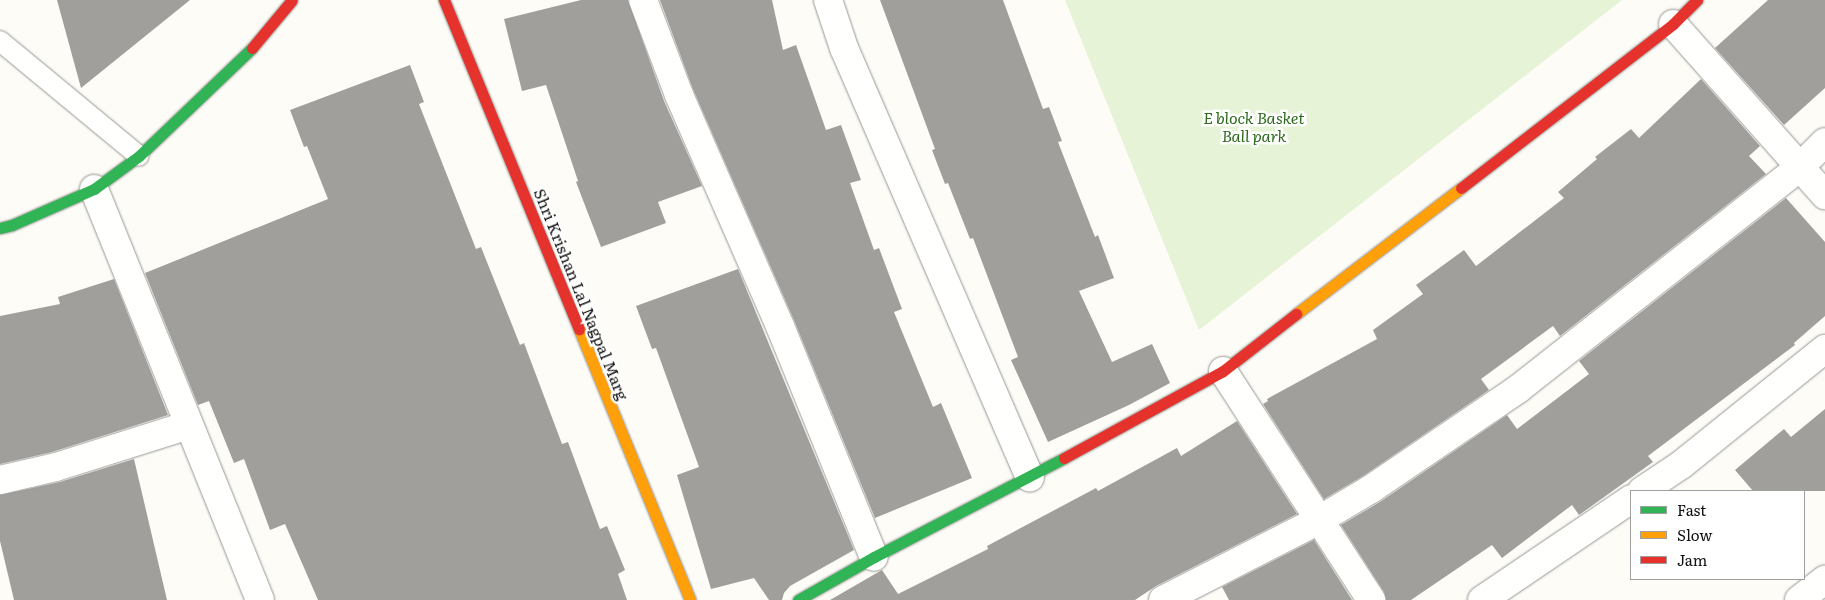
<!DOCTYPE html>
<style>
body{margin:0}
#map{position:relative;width:1825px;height:600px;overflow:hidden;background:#fdfcf7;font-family:Literata,serif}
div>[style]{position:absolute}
.green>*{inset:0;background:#e7f3d7}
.building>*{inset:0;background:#a19f9c}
.roads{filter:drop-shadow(0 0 1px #979795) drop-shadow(0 0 1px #979795)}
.lane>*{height:20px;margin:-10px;padding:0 10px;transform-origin:10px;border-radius:10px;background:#fffffe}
.street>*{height:28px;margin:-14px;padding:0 14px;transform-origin:14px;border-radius:14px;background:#fffffe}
.fast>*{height:11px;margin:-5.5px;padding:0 5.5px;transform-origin:5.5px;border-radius:5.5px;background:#30b455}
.slow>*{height:11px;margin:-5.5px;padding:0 5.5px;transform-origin:5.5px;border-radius:5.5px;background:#ff9f0a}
.jam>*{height:11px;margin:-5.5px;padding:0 5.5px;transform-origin:5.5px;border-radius:5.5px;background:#e5322d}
span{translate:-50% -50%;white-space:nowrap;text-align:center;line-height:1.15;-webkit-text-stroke:5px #fff;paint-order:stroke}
.park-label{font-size:16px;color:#2f6b1f;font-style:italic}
.street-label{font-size:16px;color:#111}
.legend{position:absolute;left:1630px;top:490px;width:175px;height:90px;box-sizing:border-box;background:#fff;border:1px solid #a0a0a0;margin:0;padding:6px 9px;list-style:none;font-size:15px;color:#111}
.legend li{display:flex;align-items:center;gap:10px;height:25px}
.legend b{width:25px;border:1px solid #a0a0a0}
</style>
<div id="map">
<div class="green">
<div style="clip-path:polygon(1065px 0,1622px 0,1199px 330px)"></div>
</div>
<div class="building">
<div style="clip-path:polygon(57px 0,190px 0,81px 88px)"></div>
<div style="clip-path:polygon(581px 0,628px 0,664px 101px,702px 186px,658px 202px,666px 223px,601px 247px,576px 182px,578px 181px,546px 85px,522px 91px,504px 19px)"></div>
<div style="clip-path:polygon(660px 0,772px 0,783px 50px,796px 45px,826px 130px,841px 125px,861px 180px,850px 183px,874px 250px,879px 248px,902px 309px,894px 312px,933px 407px,941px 403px,972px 478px,875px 518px,794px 320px,693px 89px)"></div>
<div style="clip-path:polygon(880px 0,1003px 0,1043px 109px,1049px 107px,1062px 141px,1058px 142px,1095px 237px,1098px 235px,1114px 278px,1079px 291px,1112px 362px,1152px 344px,1170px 383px,1129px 405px,1048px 442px,1011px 360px,1018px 357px,973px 238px,970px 239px,948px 183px,945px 184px,932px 150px,935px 149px)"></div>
<div style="clip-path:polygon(1768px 0,1825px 0,1825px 88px,1784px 125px,1715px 48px)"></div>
<div style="clip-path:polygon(410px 65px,424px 102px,419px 104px,476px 249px,481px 247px,520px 345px,524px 343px,562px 444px,568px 442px,600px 529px,607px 526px,625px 570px,618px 574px,627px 600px,318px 600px,285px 524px,270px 530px,244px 459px,234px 463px,209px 401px,198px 405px,145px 273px,328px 199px,307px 146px,304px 147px,290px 110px)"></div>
<div style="clip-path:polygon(1701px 79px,1760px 146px,1749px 156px,1766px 174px,1560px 336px,1553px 326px,1481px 379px,1489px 390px,1363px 476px,1324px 499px,1263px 404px,1268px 401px,1267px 399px,1377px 339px,1373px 330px,1423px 294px,1416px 285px,1464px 250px,1476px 266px,1564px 198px,1558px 192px,1597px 159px,1595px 157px,1631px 129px,1639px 138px)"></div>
<div style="clip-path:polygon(1786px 198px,1825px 242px,1825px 316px,1794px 343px,1795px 345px,1648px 456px,1653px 462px,1579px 515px,1572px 505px,1502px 558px,1492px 545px,1411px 600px,1386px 600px,1384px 592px,1341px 525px,1380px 502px,1507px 415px,1517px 429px,1589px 374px,1579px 361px)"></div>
<div style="clip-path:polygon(738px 269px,854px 550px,790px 586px,784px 593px,782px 600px,769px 600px,754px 578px,711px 589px,677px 475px,699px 467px,656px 348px,652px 349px,636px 306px)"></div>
<div style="clip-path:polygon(114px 279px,168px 415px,52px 452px,0 464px,0 316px,60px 304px,58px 297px)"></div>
<div style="clip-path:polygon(1825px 409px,1825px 491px,1753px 491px,1735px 470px,1784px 429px,1791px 437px)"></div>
<div style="clip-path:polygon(1237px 421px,1297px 514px,1156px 586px,1135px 600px,830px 600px,882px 570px,898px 594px,988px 549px,987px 546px,1096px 488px,1098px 491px,1177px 448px,1181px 456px)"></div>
<div style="clip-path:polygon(134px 459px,167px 600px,14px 600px,0 541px,0 495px,60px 482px)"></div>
<div style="clip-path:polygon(1314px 540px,1352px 600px,1229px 600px,1222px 587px)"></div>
</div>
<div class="roads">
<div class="lane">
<div style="left:0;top:41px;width:180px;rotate:39.6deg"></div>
</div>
<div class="street">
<div style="left:643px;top:0;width:102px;rotate:69.2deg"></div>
<div style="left:679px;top:95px;width:252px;rotate:66.4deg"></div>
<div style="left:780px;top:326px;width:249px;rotate:67.9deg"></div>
<div style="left:828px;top:0;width:51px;rotate:71.6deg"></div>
<div style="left:844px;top:48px;width:468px;rotate:66.6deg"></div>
<div style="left:1673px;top:24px;width:229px;rotate:48.4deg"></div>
<div style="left:94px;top:189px;width:443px;rotate:68deg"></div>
<div style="left:1223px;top:371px;width:273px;rotate:57.1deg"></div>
<div style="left:0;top:480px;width:57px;rotate:-13.1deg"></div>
<div style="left:56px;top:467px;width:139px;rotate:-17.5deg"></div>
<div style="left:1642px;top:491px;width:47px;rotate:-33.7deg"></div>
<div style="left:1681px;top:465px;width:185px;rotate:-38.9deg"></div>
<div style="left:1163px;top:600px;width:175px;rotate:-27.1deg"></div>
<div style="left:1319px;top:520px;width:61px;rotate:-30.8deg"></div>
<div style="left:1371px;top:489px;width:178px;rotate:-34.2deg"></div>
<div style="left:1518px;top:389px;width:359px;rotate:-38.2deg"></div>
<div style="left:1800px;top:167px;width:35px;rotate:-45deg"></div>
<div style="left:1482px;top:600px;width:180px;rotate:-34.1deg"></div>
<div style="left:1799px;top:600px;width:33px;rotate:-38deg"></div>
</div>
<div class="fast">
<div style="left:0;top:228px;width:12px;rotate:-14deg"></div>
<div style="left:12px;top:225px;width:90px;rotate:-23.7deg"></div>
<div style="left:94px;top:189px;width:56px;rotate:-36.3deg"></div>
<div style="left:139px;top:156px;width:156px;rotate:-43.7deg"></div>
<div style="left:798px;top:600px;width:87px;rotate:-29.5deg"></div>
<div style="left:874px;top:557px;width:214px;rotate:-27.5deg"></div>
</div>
<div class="slow">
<div style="left:1296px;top:314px;width:208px;rotate:-37.4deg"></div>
<div style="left:579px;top:329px;width:293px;rotate:67.7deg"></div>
</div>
<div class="jam">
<div style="left:444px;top:0;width:356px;rotate:67.7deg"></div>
<div style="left:252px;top:48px;width:62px;rotate:-50.2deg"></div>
<div style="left:1461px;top:188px;width:268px;rotate:-37.7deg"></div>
<div style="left:1673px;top:24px;width:34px;rotate:-45deg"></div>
<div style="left:1064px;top:458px;width:181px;rotate:-28.7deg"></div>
<div style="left:1223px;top:371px;width:93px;rotate:-38deg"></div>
</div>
</div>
<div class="park-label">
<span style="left:1254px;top:126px">E block Basket<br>Ball park</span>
</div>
<div class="street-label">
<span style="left:582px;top:294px;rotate:68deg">Shri Krishan Lal Nagpal Marg</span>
</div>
<ul class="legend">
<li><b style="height:6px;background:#30b455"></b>Fast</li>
<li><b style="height:6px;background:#ff9f0a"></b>Slow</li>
<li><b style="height:6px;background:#e5322d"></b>Jam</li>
</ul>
</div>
